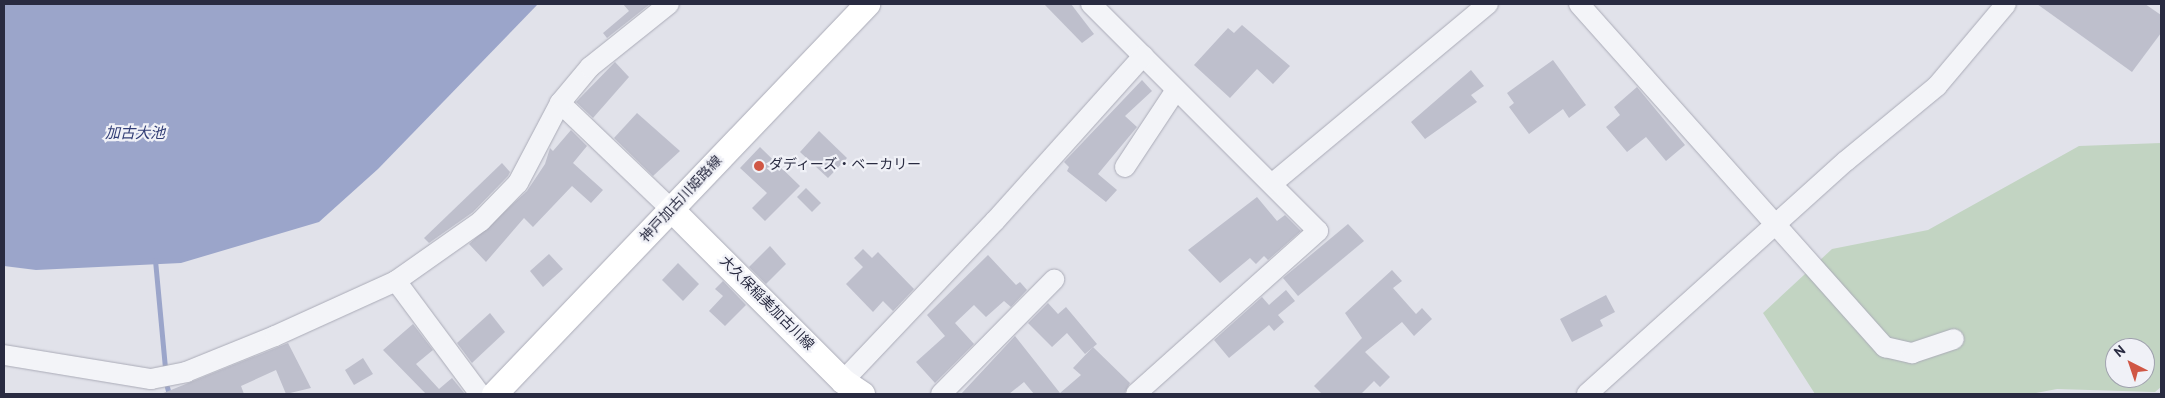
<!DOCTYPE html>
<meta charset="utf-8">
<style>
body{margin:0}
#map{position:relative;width:2165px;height:398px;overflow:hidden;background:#e1e2ea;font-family:Overpass,"Noto Sans JP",sans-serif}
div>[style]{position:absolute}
.green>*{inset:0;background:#c2d4c2}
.water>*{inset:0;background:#9ba5ca}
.stream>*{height:5px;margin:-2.5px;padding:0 2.5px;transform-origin:2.5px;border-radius:2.5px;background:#9ba5ca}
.building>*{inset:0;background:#bebfcc}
.roads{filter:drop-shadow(0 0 1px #aaabb7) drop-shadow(0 0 1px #aaabb7)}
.minor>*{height:20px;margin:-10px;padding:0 10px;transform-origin:10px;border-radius:10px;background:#f3f4f8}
.major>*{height:25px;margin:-12.5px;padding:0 12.5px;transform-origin:12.5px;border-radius:12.5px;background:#fff}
.dots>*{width:14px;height:14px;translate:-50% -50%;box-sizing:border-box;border:2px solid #f0f1f7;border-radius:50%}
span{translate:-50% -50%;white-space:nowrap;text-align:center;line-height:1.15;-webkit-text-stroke:4.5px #f0f1f7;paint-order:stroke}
.poi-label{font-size:14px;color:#292b41}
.left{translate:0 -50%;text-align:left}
.street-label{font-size:14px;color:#292b41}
.water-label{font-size:15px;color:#323e76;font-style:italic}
.frame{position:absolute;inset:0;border:5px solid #292b41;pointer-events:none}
.north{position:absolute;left:2105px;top:338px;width:50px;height:50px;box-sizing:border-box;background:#f0f1f7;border:1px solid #a0a2ae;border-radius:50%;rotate:319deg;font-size:14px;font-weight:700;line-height:20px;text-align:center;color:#292b41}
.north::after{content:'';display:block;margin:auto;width:18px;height:22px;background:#d05745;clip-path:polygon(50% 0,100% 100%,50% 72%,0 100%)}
</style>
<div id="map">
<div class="green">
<div style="clip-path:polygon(evenodd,2161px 143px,2161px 387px,2155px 392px,2057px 389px,2030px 394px,1815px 394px,1763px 313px,1832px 249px,1928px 230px,2079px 146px,2161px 143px,2115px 348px,2145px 348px,2145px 378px,2115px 378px,2115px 348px)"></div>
</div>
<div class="water">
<div style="clip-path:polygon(4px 4px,538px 4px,378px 169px,319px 222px,181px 263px,36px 270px,4px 266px)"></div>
</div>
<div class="stream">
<div style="left:155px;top:260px;width:108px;rotate:84.7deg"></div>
<div style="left:167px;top:387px;width:7px;rotate:74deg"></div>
</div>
<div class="building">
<div style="clip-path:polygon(623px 4px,650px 4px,607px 38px,603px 33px,629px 11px)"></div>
<div style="clip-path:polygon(1044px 4px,1071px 4px,1094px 34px,1082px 43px)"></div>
<div style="clip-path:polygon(2037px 4px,2145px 4px,2161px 15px,2161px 33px,2132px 72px)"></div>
<div style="clip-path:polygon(1242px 25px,1290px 66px,1273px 84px,1257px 69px,1230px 98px,1194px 65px,1228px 28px,1234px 33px)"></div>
<div style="clip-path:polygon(1553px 60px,1586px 105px,1569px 118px,1563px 109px,1529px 134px,1509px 107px,1514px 103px,1507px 93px)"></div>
<div style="clip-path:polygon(615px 62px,629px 77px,593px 118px,576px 102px)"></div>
<div style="clip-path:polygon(1471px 70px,1484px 86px,1471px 95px,1477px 102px,1425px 139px,1411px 122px)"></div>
<div style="clip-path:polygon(1142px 80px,1152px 91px,1125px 116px,1137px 127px,1098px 174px,1117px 190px,1106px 202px,1067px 171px,1069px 167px,1064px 162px)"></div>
<div style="clip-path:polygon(1637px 87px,1685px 145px,1666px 161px,1646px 137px,1627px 152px,1606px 127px,1620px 115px,1614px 107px)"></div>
<div style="clip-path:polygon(637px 113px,680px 151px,653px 176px,614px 138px)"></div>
<div style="clip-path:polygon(571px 130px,587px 146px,573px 163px,603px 190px,591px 203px,572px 186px,533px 227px,524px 218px,486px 262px,469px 244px,527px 191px,545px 164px,550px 148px,553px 151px)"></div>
<div style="clip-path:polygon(819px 131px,847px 158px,828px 178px,800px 152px)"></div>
<div style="clip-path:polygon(760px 147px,800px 186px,765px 221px,752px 208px,767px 193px,740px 168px)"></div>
<div style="clip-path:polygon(502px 163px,510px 172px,508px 176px,473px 212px,429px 243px,424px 238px)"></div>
<div style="clip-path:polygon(806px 188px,821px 203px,812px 212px,797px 197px)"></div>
<div style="clip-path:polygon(1257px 197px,1277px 221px,1285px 215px,1301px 231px,1268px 260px,1264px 256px,1256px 264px,1250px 258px,1220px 283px,1188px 250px)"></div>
<div style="clip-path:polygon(1348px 224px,1364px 241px,1298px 296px,1283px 278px)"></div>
<div style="clip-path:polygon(770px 246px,786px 264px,766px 284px,749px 267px)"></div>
<div style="clip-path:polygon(863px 249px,872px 258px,878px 252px,914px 289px,893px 311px,883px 301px,873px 312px,846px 284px,863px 267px,854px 258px)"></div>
<div style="clip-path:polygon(549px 254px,563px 269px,543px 287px,530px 271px)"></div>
<div style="clip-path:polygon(988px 255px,1016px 285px,1020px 282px,1027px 290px,1011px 307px,1004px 301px,986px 317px,974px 305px,955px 323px,974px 344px,935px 383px,916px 362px,945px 336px,927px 315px)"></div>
<div style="clip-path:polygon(678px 263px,699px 284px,683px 301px,662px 280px)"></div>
<div style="clip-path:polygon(1392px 270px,1402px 281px,1393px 288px,1416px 314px,1422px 308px,1432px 319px,1414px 336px,1402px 322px,1365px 352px,1390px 377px,1380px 387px,1374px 381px,1361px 394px,1322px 394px,1314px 386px,1362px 338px,1345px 313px)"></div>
<div style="clip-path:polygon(723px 281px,746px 305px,725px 326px,709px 311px,723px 296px,715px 289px)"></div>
<div style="clip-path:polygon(1286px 290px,1295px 301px,1278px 315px,1284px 322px,1274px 331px,1269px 325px,1229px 358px,1214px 340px,1262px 297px,1269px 305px)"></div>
<div style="clip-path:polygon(1606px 295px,1615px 312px,1600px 320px,1603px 326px,1572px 342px,1560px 319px)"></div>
<div style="clip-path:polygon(1048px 303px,1058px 314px,1066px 307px,1097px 344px,1085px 354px,1067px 333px,1052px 347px,1028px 323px)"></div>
<div style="clip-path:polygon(490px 313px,505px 332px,472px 363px,457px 343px)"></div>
<div style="clip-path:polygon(413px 324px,433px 350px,416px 364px,439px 389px,452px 378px,465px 394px,426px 394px,383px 350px)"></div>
<div style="clip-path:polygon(1015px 336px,1060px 393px,1081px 375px,1073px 368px,1093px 347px,1130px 383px,1124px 394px,1034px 394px,1024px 382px,1009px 394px,961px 394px)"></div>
<div style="clip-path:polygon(288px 343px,311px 388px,286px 394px,276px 370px,241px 386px,244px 394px,161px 394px)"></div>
<div style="clip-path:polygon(363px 358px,373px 374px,354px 385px,345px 370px)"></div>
</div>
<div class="roads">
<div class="minor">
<div style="left:1091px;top:4px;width:321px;rotate:45deg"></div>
<div style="left:1318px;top:231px;width:244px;rotate:138.2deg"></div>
<div style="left:1579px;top:4px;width:460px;rotate:48.3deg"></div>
<div style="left:1885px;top:347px;width:28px;rotate:13deg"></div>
<div style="left:1912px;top:353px;width:44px;rotate:-18.4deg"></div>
<div style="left:560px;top:103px;width:156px;rotate:43.7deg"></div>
<div style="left:1125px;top:167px;width:92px;rotate:-56.5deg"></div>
<div style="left:1273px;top:183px;width:280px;rotate:-39.8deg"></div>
<div style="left:396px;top:281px;width:141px;rotate:53.4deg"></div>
<div style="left:4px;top:355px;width:149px;rotate:9.3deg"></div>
<div style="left:151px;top:379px;width:36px;rotate:-11deg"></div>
<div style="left:186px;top:372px;width:96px;rotate:-22deg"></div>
<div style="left:275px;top:336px;width:133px;rotate:-24.4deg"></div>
<div style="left:396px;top:281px;width:104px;rotate:-35.2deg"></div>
<div style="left:481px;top:221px;width:53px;rotate:-45.8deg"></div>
<div style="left:518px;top:183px;width:90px;rotate:-62.3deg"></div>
<div style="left:560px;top:103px;width:47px;rotate:-50.2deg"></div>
<div style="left:590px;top:67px;width:101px;rotate:-38.6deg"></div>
<div style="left:843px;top:381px;width:221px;rotate:-46.5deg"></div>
<div style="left:995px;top:221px;width:222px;rotate:-48.1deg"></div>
<div style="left:941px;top:394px;width:161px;rotate:-45.3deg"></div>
<div style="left:1587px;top:394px;width:348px;rotate:-42deg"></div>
<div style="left:1846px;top:161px;width:118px;rotate:-39.5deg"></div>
<div style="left:1937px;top:86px;width:107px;rotate:-49.9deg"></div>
</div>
<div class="major">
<div style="left:673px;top:211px;width:240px;rotate:45deg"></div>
<div style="left:843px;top:381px;width:23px;rotate:34deg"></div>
<div style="left:494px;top:394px;width:540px;rotate:-46.28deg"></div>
</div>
</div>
<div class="dots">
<div style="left:759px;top:166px;background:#d05745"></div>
</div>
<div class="poi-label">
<span class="left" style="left:769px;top:166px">ダディーズ・ベーカリー</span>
</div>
<div class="street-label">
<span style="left:682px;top:200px;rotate:-47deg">神戸加古川姫路線</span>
<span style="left:766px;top:304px;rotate:45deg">大久保稲美加古川線</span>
</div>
<div class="water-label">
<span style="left:135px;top:135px">加古大池</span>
</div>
<div class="frame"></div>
<div class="north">N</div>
</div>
